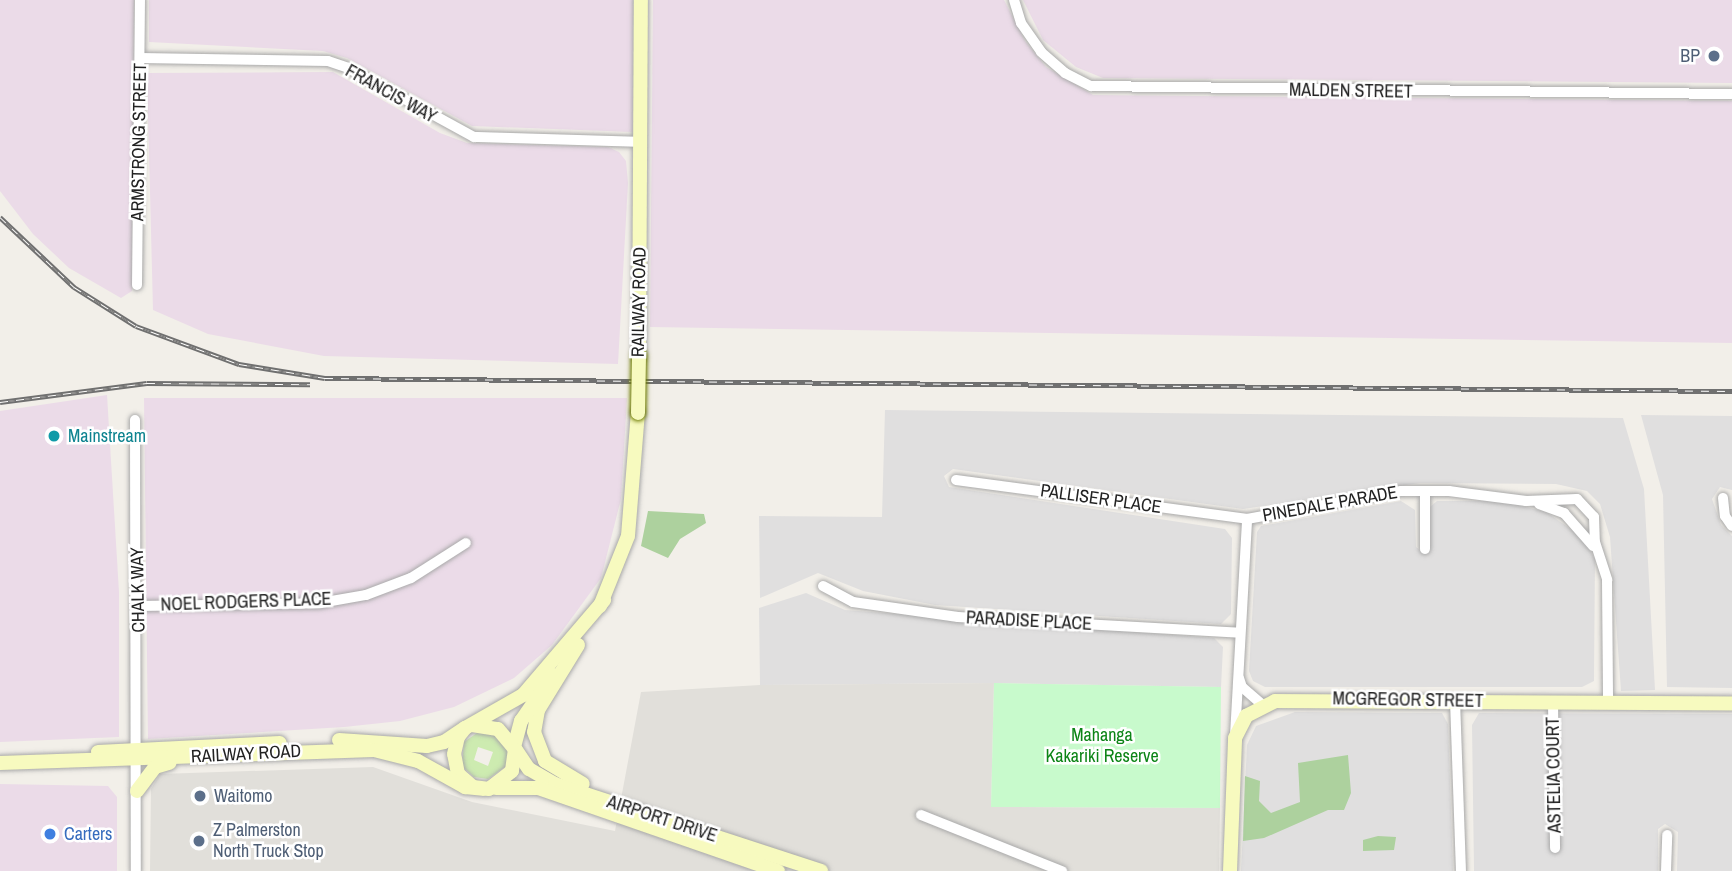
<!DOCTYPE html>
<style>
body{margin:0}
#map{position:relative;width:1732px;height:871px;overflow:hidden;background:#f2efe9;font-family:"Archivo Narrow",sans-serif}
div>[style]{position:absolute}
.residential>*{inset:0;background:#e0dfdf}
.industrial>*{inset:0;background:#ebdbe8}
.airport>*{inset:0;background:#e1dfda}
.grass>*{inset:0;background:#cdebb0}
.forest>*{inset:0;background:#add19e}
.park>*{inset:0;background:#c8facc}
.roads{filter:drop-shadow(0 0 2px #a9a9a9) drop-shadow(0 0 2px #a9a9a9)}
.street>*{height:10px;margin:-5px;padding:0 5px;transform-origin:5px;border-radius:5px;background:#fff}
.secondary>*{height:14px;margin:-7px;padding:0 7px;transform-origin:7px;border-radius:7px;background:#f7fabf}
.rail>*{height:5px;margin-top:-2.5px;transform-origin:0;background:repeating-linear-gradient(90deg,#fff 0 8px,#707070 0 16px);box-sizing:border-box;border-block:2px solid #707070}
.bridges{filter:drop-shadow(0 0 2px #707d05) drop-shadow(0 0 2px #707d05)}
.secondary-bridge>*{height:14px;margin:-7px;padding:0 7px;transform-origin:7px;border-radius:7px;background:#f7fabf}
.dots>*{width:19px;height:19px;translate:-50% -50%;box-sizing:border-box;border:4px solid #fff;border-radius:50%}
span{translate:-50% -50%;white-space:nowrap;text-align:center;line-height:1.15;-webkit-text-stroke:5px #fff;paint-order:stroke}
.service-label{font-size:18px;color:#4e5e75}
.right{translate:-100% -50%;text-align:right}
.left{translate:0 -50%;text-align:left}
.street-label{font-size:18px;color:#222}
.culture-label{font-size:18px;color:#0d838f}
.park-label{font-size:18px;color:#0c8416}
.shop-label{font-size:18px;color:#366cbe}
</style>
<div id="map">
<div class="residential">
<div style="clip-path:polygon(885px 410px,1623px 418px,1644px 489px,1655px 690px,1621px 691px,1610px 537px,1600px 504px,1587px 491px,1556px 484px,1420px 483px,1243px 509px,953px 469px,944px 476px,949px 487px,1225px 529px,1232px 538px,1231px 614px,1221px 624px,935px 605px,863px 591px,818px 573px,760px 598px,759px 516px,882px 517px)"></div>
<div style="clip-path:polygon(1641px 415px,1732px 416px,1732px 490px,1720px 487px,1712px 499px,1721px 525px,1732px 536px,1732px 688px,1667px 687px,1663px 495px)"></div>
<div style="clip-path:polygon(1401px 501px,1415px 510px,1416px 547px,1425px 554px,1430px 550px,1430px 507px,1437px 501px,1501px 501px,1546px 512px,1582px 537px,1595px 559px,1594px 681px,1582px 687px,1265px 687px,1253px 681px,1249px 671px,1257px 532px,1261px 526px)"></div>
<div style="clip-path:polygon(806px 593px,845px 610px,1214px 638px,1223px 647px,1221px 687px,994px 683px,760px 685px,759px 608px)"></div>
<div style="clip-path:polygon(1295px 712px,1442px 713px,1448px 724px,1453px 871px,1241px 871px,1247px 745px,1256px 726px)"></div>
<div style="clip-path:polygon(1479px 713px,1732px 714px,1732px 871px,1677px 871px,1678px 832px,1665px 824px,1658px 829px,1658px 871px,1474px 871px,1472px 725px)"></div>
</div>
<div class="industrial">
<div style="clip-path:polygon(0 0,134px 0,132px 291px,121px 298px,69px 268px,33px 234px,0 191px)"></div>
<div style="clip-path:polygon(149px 0,633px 0,633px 132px,472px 126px,347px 58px,323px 51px,149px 42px)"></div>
<div style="clip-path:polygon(653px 0,1004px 0,1025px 41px,1046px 67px,1093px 95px,1732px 101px,1732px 343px,650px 327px)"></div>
<div style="clip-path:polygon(1023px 0,1732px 0,1732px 83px,1103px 78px,1076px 67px,1043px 40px)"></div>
<div style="clip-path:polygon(333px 72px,440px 133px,467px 143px,608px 147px,619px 152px,626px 161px,628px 183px,618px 364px,324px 356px,208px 334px,153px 310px,147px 73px)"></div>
<div style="clip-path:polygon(107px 395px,119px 592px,119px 737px,0 742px,0 411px)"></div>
<div style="clip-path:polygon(144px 398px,627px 398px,621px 499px,601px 578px,552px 645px,514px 678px,454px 707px,400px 721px,344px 727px,148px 739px)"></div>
<div style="clip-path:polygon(0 784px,108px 786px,117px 797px,117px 871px,0 871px)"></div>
</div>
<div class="airport">
<div style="clip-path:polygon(994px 683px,991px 807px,1220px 808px,1219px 871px,150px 871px,151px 789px,160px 774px,373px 767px,472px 802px,615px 831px,641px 692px,760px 685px)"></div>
</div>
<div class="grass">
<div style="clip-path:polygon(evenodd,477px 733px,493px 734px,508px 751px,506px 766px,488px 779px,474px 777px,462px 766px,464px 742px,477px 733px,478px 747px,493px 752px,488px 766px,474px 760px,478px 747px)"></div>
</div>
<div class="forest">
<div style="clip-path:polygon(648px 511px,704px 514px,706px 523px,680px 539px,668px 558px,641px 546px)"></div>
<div style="clip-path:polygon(1348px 755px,1351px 793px,1344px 810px,1328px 810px,1264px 838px,1243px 841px,1245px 776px,1260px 781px,1259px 801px,1271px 813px,1300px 802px,1298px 763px)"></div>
<div style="clip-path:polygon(1378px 836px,1396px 837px,1394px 850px,1363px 851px,1363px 840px)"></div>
</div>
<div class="park">
<div style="clip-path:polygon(994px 683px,1221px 687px,1220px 808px,991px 807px)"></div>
</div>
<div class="roads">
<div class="street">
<div style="left:1014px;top:0;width:24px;rotate:73deg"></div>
<div style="left:1021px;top:23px;width:35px;rotate:55deg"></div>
<div style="left:1041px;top:52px;width:32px;rotate:41deg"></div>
<div style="left:1065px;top:73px;width:29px;rotate:27deg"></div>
<div style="left:1091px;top:86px;width:641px;rotate:0.72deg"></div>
<div style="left:140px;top:58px;width:188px;rotate:0.9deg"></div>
<div style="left:328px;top:61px;width:21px;rotate:19deg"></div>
<div style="left:348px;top:68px;width:144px;rotate:28.7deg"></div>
<div style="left:474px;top:137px;width:166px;rotate:1.7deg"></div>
<div style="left:137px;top:285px;width:285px;rotate:-89.4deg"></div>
<div style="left:135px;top:420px;width:451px;rotate:89.9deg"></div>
<div style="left:956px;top:480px;width:294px;rotate:7.6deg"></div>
<div style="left:1247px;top:519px;width:157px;rotate:-10.3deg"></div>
<div style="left:1401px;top:491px;width:48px"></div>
<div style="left:1449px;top:491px;width:78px;rotate:7.4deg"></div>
<div style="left:1526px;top:501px;width:51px;rotate:-2.2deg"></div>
<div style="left:1577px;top:499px;width:25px;rotate:47deg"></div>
<div style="left:1594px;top:517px;width:25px;rotate:88deg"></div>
<div style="left:1595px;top:542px;width:40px;rotate:72deg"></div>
<div style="left:1607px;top:580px;width:122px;rotate:89.5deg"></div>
<div style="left:1723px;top:498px;width:18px;rotate:84deg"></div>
<div style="left:1725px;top:516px;width:12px;rotate:55deg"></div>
<div style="left:1539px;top:504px;width:27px;rotate:20deg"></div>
<div style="left:1564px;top:513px;width:44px;rotate:48.7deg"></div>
<div style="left:1425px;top:549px;width:58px;rotate:-90deg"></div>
<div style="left:823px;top:586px;width:34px;rotate:28deg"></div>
<div style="left:853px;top:602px;width:106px;rotate:8.1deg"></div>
<div style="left:958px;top:617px;width:282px;rotate:3.2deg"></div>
<div style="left:139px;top:606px;width:181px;rotate:-0.9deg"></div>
<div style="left:320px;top:603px;width:47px;rotate:-9.9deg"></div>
<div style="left:366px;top:595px;width:48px;rotate:-20.7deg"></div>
<div style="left:411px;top:578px;width:65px;rotate:-32.5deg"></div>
<div style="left:1239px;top:678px;width:9px;rotate:72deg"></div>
<div style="left:1242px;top:687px;width:28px;rotate:41deg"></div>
<div style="left:1455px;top:700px;width:171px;rotate:88deg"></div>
<div style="left:1553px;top:701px;width:147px;rotate:89.2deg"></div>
<div style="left:1235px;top:736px;width:217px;rotate:-86.8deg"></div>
<div style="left:921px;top:815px;width:152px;rotate:21.7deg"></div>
<div style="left:1666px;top:871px;width:36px;rotate:-88deg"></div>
</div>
<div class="secondary">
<div style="left:639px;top:356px;width:356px;rotate:-89.7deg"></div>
<div style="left:600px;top:606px;width:75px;rotate:-68.2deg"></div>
<div style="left:628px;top:536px;width:123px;rotate:-85.4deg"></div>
<div style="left:578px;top:645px;width:76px;rotate:121.6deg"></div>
<div style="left:538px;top:710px;width:22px;rotate:100deg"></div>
<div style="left:534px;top:732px;width:31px;rotate:69deg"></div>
<div style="left:545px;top:761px;width:44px;rotate:31.2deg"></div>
<div style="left:472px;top:725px;width:26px;rotate:9deg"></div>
<div style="left:498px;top:729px;width:26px;rotate:50deg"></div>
<div style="left:515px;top:749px;width:22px;rotate:98deg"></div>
<div style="left:512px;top:771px;width:29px;rotate:142deg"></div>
<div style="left:489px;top:789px;width:16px;rotate:-173deg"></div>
<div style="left:473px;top:787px;width:20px;rotate:-139deg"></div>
<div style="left:458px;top:774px;width:20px;rotate:-101deg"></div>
<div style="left:454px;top:754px;width:17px;rotate:-77deg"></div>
<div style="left:458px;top:737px;width:11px;rotate:-52deg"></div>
<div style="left:465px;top:728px;width:67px;rotate:-29.6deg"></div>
<div style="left:523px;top:695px;width:125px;rotate:-49.5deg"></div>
<div style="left:339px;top:740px;width:88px;rotate:3.9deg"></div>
<div style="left:427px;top:746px;width:17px;rotate:-13deg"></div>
<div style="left:444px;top:742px;width:25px;rotate:-34deg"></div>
<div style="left:514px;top:747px;width:27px;rotate:-75deg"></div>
<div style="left:521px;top:721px;width:56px;rotate:-55.2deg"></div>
<div style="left:516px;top:750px;width:23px;rotate:56deg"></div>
<div style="left:529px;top:769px;width:30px;rotate:30deg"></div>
<div style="left:555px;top:784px;width:280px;rotate:18.1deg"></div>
<div style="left:98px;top:752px;width:182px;rotate:-2.8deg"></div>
<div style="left:0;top:763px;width:374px;rotate:-2deg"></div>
<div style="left:374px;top:750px;width:45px;rotate:14deg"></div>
<div style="left:418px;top:761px;width:54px;rotate:29deg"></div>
<div style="left:465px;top:787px;width:18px;rotate:6deg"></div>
<div style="left:496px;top:788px;width:42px"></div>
<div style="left:538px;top:788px;width:254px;rotate:19.1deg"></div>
<div style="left:137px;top:791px;width:30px;rotate:-53deg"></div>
<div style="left:155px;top:767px;width:15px;rotate:-16deg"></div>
<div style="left:1230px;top:871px;width:133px;rotate:-87.8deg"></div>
<div style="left:1235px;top:738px;width:25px;rotate:-63deg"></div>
<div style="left:1246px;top:716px;width:33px;rotate:-27deg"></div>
<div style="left:1275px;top:701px;width:457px;rotate:0.3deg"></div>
</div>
</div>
<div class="rail">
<div style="left:0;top:217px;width:102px;rotate:43.4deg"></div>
<div style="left:74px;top:287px;width:73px;rotate:32.2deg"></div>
<div style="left:136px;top:326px;width:110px;rotate:20.3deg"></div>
<div style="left:239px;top:364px;width:87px;rotate:9.2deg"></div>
<div style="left:325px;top:378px;width:1407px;rotate:0.53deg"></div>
<div style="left:0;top:402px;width:148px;rotate:-7.4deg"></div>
<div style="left:147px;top:383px;width:163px;rotate:0.4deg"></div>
</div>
<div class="bridges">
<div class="secondary-bridge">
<div style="left:638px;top:413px;width:57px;rotate:-89deg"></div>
</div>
</div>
<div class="dots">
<div style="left:1714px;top:56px;background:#5c6f8a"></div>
<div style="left:54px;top:436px;background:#0f9aa8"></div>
<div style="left:200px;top:796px;background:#5c6f8a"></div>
<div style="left:50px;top:834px;background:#3f7fe0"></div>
<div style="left:199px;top:841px;background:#5c6f8a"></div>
</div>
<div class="service-label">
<span class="right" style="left:1700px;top:56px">BP</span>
<span class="left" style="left:214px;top:796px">Waitomo</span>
<span class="left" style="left:213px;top:841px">Z Palmerston<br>North Truck Stop</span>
</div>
<div class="street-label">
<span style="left:1351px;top:91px;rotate:1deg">MALDEN STREET</span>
<span style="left:391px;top:94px;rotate:29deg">FRANCIS WAY</span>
<span style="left:139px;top:142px;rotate:-89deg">ARMSTRONG STREET</span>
<span style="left:639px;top:302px;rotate:-89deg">RAILWAY ROAD</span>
<span style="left:1101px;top:499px;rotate:8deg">PALLISER PLACE</span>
<span style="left:1330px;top:504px;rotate:-10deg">PINEDALE PARADE</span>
<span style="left:138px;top:590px;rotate:-91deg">CHALK WAY</span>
<span style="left:246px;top:602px;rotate:-2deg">NOEL RODGERS PLACE</span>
<span style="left:1029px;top:621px;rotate:3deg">PARADISE PLACE</span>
<span style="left:1408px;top:700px;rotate:1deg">MCGREGOR STREET</span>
<span style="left:246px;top:754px;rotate:-3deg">RAILWAY ROAD</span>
<span style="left:1554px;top:775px;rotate:-91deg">ASTELIA COURT</span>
<span style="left:662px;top:819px;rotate:18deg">AIRPORT DRIVE</span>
</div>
<div class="culture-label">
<span class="left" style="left:68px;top:436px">Mainstream</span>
</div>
<div class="park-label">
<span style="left:1102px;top:746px">Mahanga<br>Kakariki Reserve</span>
</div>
<div class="shop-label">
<span class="left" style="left:64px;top:834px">Carters</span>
</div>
</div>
